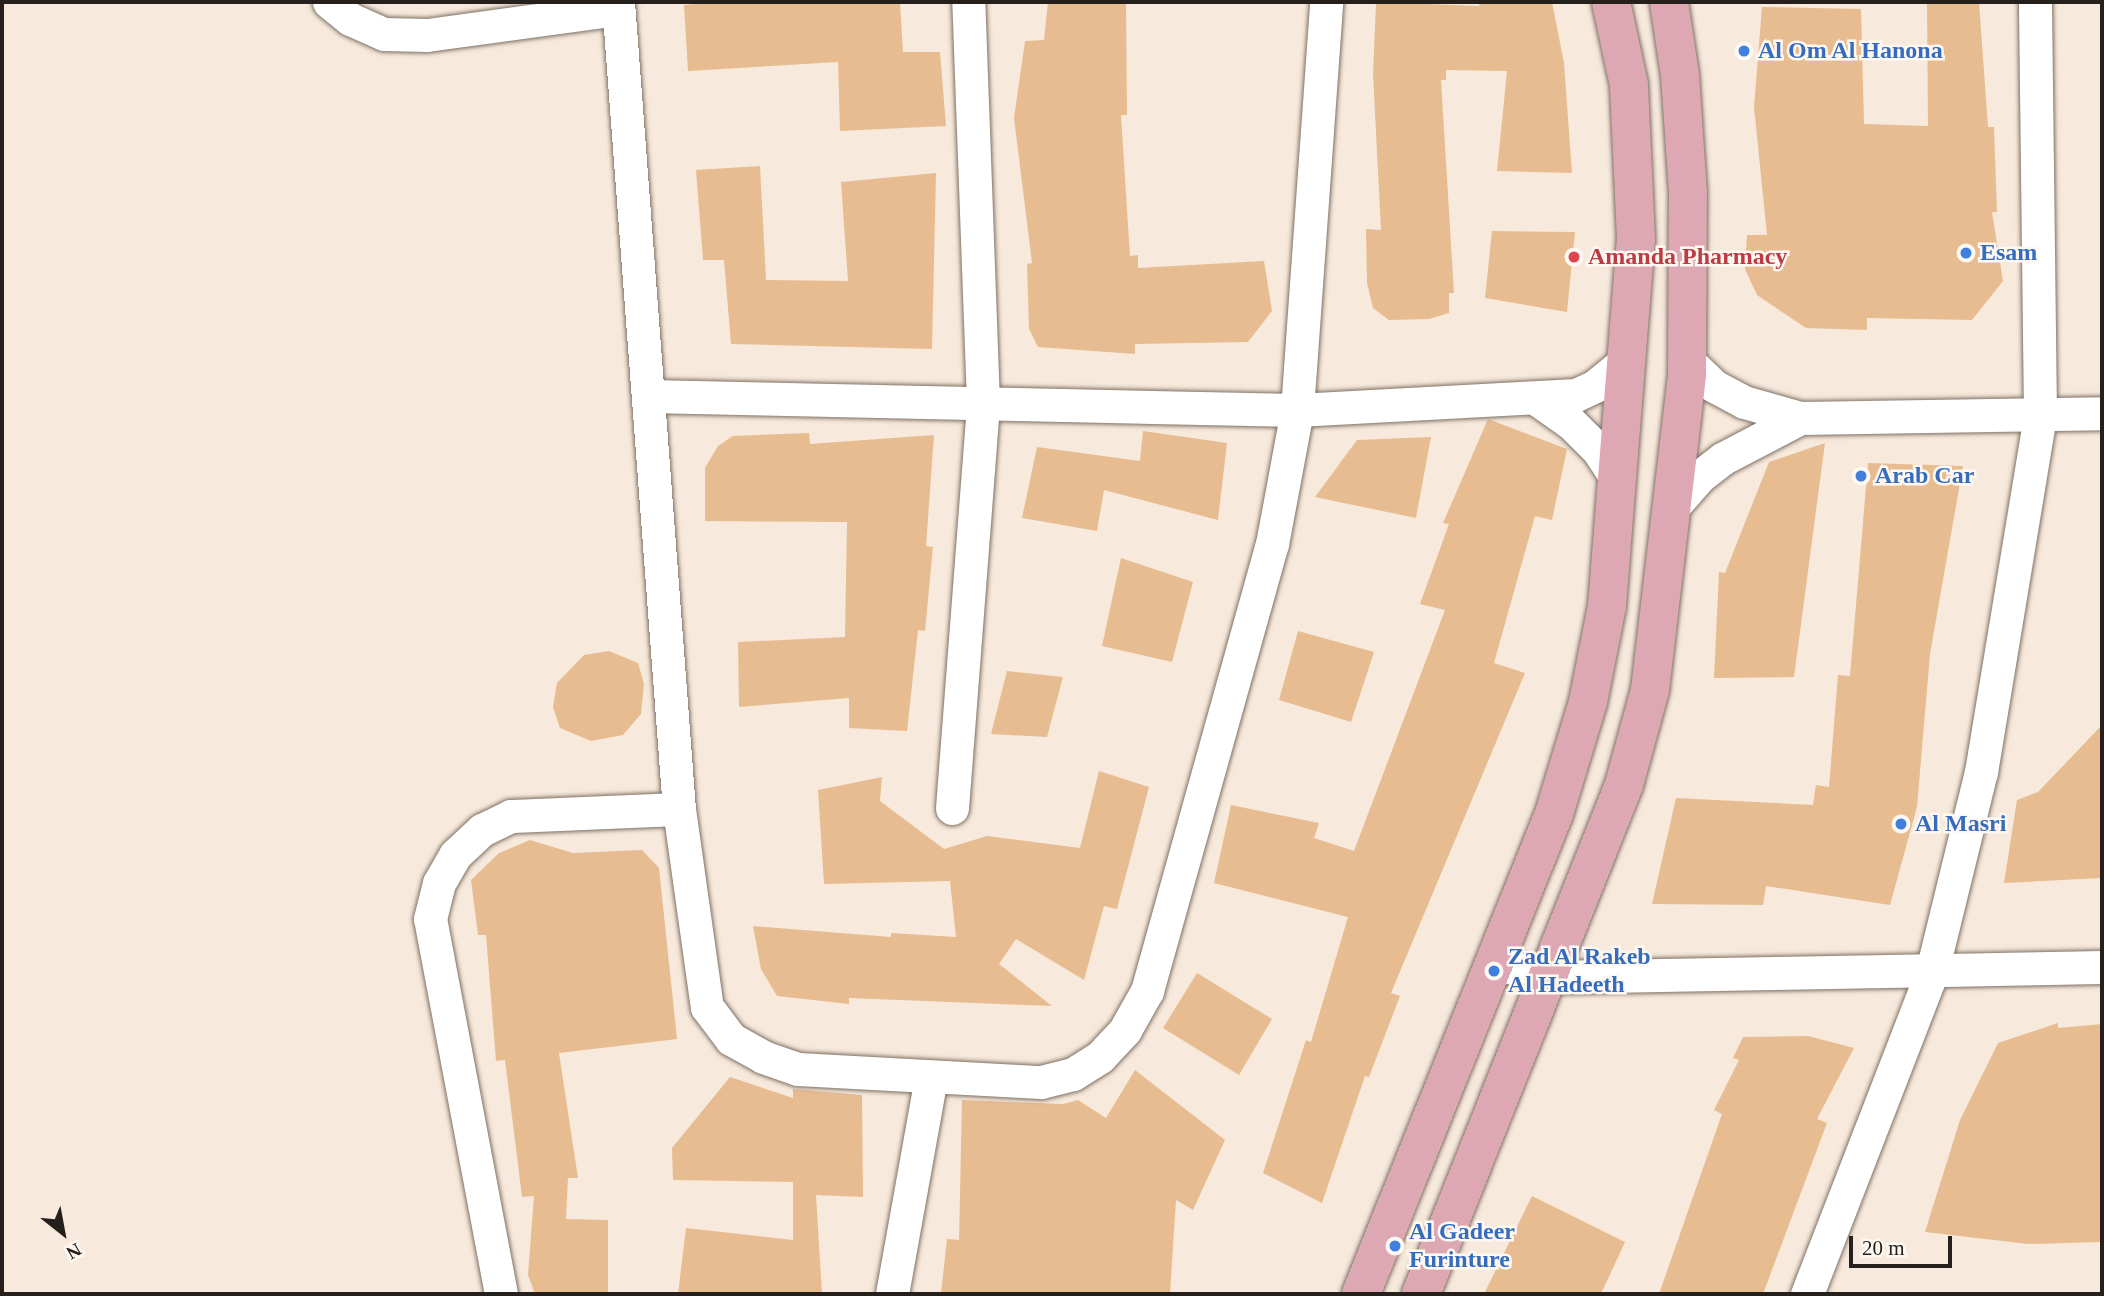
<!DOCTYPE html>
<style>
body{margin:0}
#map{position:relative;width:2104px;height:1296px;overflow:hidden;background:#f7e9db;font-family:"Times New Roman",serif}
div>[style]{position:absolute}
.building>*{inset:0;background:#e8bc91}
.roads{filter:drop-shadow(0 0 2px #7e7165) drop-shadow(0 0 2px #7e7165)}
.street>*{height:33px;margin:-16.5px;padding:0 16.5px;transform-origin:16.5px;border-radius:16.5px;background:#fff}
.primary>*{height:38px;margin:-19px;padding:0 19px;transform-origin:19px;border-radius:19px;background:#dda7b3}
.dots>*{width:19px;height:19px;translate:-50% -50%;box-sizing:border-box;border:4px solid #fef8f2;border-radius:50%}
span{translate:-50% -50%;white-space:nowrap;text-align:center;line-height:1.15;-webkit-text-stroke:5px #fef8f2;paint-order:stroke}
.shop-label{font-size:24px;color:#366cbe;font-weight:700}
.left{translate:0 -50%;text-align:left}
.health-label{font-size:24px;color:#be3a42;font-weight:700}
.frame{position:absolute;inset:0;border:4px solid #25201b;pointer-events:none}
.north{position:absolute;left:28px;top:1198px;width:70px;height:70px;-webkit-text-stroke:5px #fef8f2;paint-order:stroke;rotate:149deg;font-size:19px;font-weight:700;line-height:28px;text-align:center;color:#25201b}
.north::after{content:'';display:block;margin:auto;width:24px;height:32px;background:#25201b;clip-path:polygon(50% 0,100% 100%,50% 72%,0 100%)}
.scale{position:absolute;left:1849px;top:1236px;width:103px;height:32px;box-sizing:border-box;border:4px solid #25201b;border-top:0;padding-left:9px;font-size:21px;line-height:24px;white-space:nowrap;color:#25201b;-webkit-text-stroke:5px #fef8f2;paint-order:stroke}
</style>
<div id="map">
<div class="building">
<div style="clip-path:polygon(720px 2px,900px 2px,903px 52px,940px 52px,946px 126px,840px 131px,838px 62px,688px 71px,684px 5px)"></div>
<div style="clip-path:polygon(1048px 2px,1126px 2px,1127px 115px,1121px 115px,1130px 256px,1138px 255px,1138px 268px,1264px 261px,1272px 311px,1248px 342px,1135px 344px,1135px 354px,1038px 347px,1029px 329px,1027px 264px,1032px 263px,1014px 118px,1025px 41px,1044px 40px)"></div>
<div style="clip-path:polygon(1376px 2px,1479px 6px,1480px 2px,1552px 2px,1564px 63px,1572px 173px,1497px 171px,1507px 71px,1446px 70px,1446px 80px,1441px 80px,1454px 293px,1449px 293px,1449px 313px,1429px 319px,1389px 320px,1373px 308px,1367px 283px,1366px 229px,1381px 230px,1373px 74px)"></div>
<div style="clip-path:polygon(1927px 2px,1979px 2px,1988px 127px,1994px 127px,1997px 212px,1992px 212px,2003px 281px,1972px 320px,1867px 318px,1867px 330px,1806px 328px,1757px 295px,1745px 269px,1747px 235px,1767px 235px,1754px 107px,1762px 7px,1861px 9px,1864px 124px,1928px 126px)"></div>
<div style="clip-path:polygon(760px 166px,766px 280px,848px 281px,841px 182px,936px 173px,932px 349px,731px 344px,724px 260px,703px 260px,696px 170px)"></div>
<div style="clip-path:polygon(1492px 231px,1575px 232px,1567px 312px,1485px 298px)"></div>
<div style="clip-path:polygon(1488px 419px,1567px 449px,1552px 520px,1535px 516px,1494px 663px,1525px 673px,1391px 993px,1400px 996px,1369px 1077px,1365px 1076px,1322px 1203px,1263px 1173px,1306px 1040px,1311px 1042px,1348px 917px,1214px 883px,1231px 805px,1319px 823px,1314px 838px,1354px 851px,1445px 610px,1420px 604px,1449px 524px,1443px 523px)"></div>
<div style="clip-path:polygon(1143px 431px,1227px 443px,1218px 520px,1104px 490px,1097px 531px,1022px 518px,1037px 447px,1140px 461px)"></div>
<div style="clip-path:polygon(809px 433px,810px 444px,934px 435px,926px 546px,933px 547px,925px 631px,918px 630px,907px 731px,849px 728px,849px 698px,739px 707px,738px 642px,845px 637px,847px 522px,705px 521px,705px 468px,718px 446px,733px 436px)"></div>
<div style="clip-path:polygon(1431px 437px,1416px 518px,1315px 497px,1357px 440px)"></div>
<div style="clip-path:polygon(1825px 443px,1794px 677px,1714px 678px,1719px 572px,1725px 573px,1769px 462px)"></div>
<div style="clip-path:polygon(1868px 463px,1963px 466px,1930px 654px,1917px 807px,1890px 905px,1766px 886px,1763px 905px,1652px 904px,1676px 798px,1813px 805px,1816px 785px,1829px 787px,1838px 675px,1850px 676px)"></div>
<div style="clip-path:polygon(1121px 558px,1193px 582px,1172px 662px,1102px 646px)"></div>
<div style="clip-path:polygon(1298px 631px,1374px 652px,1351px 722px,1279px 700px)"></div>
<div style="clip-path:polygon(609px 651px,638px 663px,644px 684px,641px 714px,623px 735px,591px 741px,560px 728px,553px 707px,557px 683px,584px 655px)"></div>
<div style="clip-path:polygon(1007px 671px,1063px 677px,1047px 737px,991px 734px)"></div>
<div style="clip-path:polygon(2102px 725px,2102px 878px,2004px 883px,2017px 800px,2038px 792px)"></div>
<div style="clip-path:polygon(1099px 771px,1149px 787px,1117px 909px,1104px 906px,1084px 980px,1016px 939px,999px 964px,1052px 1006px,849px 998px,849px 1004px,777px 996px,761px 969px,753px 926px,891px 937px,891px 933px,956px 937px,950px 881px,824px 884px,818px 790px,882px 777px,880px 801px,944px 849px,987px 836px,1080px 848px)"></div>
<div style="clip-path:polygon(530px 840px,573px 853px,642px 850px,659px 868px,677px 1039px,559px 1053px,578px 1178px,568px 1178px,566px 1219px,608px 1220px,608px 1294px,535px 1294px,528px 1275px,534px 1196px,522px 1197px,505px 1060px,496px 1061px,486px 935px,478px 935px,471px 880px,499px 853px)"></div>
<div style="clip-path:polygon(1197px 973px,1272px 1019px,1239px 1075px,1163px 1028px)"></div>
<div style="clip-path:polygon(2058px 1023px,2058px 1028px,2102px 1024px,2102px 1242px,2028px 1244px,1925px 1232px,1960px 1120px,1998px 1043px)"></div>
<div style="clip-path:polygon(1808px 1036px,1854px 1048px,1817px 1119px,1827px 1123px,1763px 1294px,1659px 1294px,1722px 1114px,1714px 1110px,1739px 1060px,1733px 1058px,1743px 1037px)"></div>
<div style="clip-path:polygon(1135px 1070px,1225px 1140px,1193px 1210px,1176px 1200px,1170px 1294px,941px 1294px,947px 1239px,959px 1240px,962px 1100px,1063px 1104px,1078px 1100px,1106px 1118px)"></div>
<div style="clip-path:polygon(730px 1077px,793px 1098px,793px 1089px,862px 1095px,863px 1197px,816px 1195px,822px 1294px,678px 1294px,686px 1228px,793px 1240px,793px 1182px,673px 1180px,672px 1148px)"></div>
<div style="clip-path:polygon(1532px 1196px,1625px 1242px,1601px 1294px,1484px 1294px)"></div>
</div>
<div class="roads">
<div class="street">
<div style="left:329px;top:2px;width:27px;rotate:39deg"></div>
<div style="left:350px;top:19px;width:37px;rotate:24deg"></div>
<div style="left:384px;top:34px;width:43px;rotate:1.3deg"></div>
<div style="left:427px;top:35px;width:193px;rotate:-7.8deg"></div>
<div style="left:618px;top:2px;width:809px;rotate:85.68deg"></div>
<div style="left:679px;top:809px;width:200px;rotate:82deg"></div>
<div style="left:707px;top:1007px;width:40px;rotate:53deg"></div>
<div style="left:731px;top:1039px;width:37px;rotate:29deg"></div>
<div style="left:763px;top:1057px;width:37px;rotate:19deg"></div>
<div style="left:798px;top:1069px;width:243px;rotate:3.1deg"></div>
<div style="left:1041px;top:1082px;width:33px;rotate:-14deg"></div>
<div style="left:1073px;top:1074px;width:32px;rotate:-32deg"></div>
<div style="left:1100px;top:1057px;width:37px;rotate:-47deg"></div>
<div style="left:1125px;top:1030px;width:45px;rotate:-60.6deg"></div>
<div style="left:1147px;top:991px;width:464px;rotate:-74.4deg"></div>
<div style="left:1272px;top:544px;width:136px;rotate:-79.4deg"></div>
<div style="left:1297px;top:410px;width:409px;rotate:-85.9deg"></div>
<div style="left:1687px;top:360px;width:37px;rotate:44deg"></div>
<div style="left:1714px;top:386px;width:34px;rotate:28deg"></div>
<div style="left:1744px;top:402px;width:58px;rotate:15.9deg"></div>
<div style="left:1800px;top:418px;width:302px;rotate:-0.9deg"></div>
<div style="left:648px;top:396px;width:649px;rotate:1.24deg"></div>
<div style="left:1297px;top:410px;width:279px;rotate:-3.1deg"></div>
<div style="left:1576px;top:395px;width:21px;rotate:-25deg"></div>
<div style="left:1595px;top:386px;width:41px;rotate:-39.1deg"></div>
<div style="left:1538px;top:400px;width:39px;rotate:35deg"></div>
<div style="left:1570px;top:422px;width:40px;rotate:45deg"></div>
<div style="left:1598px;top:450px;width:37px;rotate:57deg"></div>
<div style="left:1673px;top:507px;width:40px;rotate:-49deg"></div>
<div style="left:1699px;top:477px;width:29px;rotate:-38deg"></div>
<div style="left:1722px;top:459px;width:88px;rotate:-27.7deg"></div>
<div style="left:952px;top:808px;width:406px;rotate:-85.6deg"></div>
<div style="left:983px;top:403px;width:401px;rotate:-92.1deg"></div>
<div style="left:1494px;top:963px;width:56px;rotate:14.5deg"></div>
<div style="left:1548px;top:977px;width:554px;rotate:-1.03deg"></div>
<div style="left:501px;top:1294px;width:382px;rotate:-100.7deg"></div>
<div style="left:430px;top:919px;width:37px;rotate:-76deg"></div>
<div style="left:439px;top:883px;width:32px;rotate:-60deg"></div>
<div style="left:455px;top:855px;width:37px;rotate:-43deg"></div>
<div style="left:482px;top:830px;width:32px;rotate:-26deg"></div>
<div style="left:511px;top:816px;width:168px;rotate:-2.4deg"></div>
<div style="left:892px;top:1294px;width:219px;rotate:-79.8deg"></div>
<div style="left:1807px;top:1294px;width:346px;rotate:-68.8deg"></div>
<div style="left:1932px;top:971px;width:205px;rotate:-76.2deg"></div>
<div style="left:1981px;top:772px;width:362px;rotate:-80.6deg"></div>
<div style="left:2040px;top:415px;width:413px;rotate:-90.7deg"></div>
</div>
<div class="primary">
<div style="left:1361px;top:1294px;width:517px;rotate:-68.1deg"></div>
<div style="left:1554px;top:814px;width:117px;rotate:-73.1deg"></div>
<div style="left:1588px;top:702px;width:98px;rotate:-78.8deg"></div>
<div style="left:1607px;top:606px;width:367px;rotate:-85.5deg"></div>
<div style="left:1636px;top:240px;width:155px;rotate:-92.6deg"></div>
<div style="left:1629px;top:85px;width:85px;rotate:-102.2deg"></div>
<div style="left:1421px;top:1294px;width:548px;rotate:-68.26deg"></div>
<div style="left:1624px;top:785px;width:98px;rotate:-74.7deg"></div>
<div style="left:1650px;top:690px;width:319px;rotate:-83.3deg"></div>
<div style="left:1687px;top:373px;width:180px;rotate:-89.7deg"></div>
<div style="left:1688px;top:193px;width:118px;rotate:-93.9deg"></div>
<div style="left:1680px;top:75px;width:74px;rotate:-98.6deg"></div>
</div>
</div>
<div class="dots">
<div style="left:1744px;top:51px;background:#3f7fe0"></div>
<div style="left:1966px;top:253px;background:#3f7fe0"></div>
<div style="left:1574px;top:257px;background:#e0444e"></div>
<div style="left:1861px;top:476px;background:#3f7fe0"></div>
<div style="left:1901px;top:824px;background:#3f7fe0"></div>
<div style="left:1494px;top:971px;background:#3f7fe0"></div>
<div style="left:1395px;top:1246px;background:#3f7fe0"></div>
</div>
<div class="shop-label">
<span class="left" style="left:1758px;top:51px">Al Om Al Hanona</span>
<span class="left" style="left:1980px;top:253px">Esam</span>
<span class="left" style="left:1875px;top:476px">Arab Car</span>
<span class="left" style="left:1915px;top:824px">Al Masri</span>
<span class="left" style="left:1508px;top:971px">Zad Al Rakeb<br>Al Hadeeth</span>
<span class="left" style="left:1409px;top:1246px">Al Gadeer<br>Furinture</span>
</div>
<div class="health-label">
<span class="left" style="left:1588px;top:257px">Amanda Pharmacy</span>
</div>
<div class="frame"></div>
<div class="north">N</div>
<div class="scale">20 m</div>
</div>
